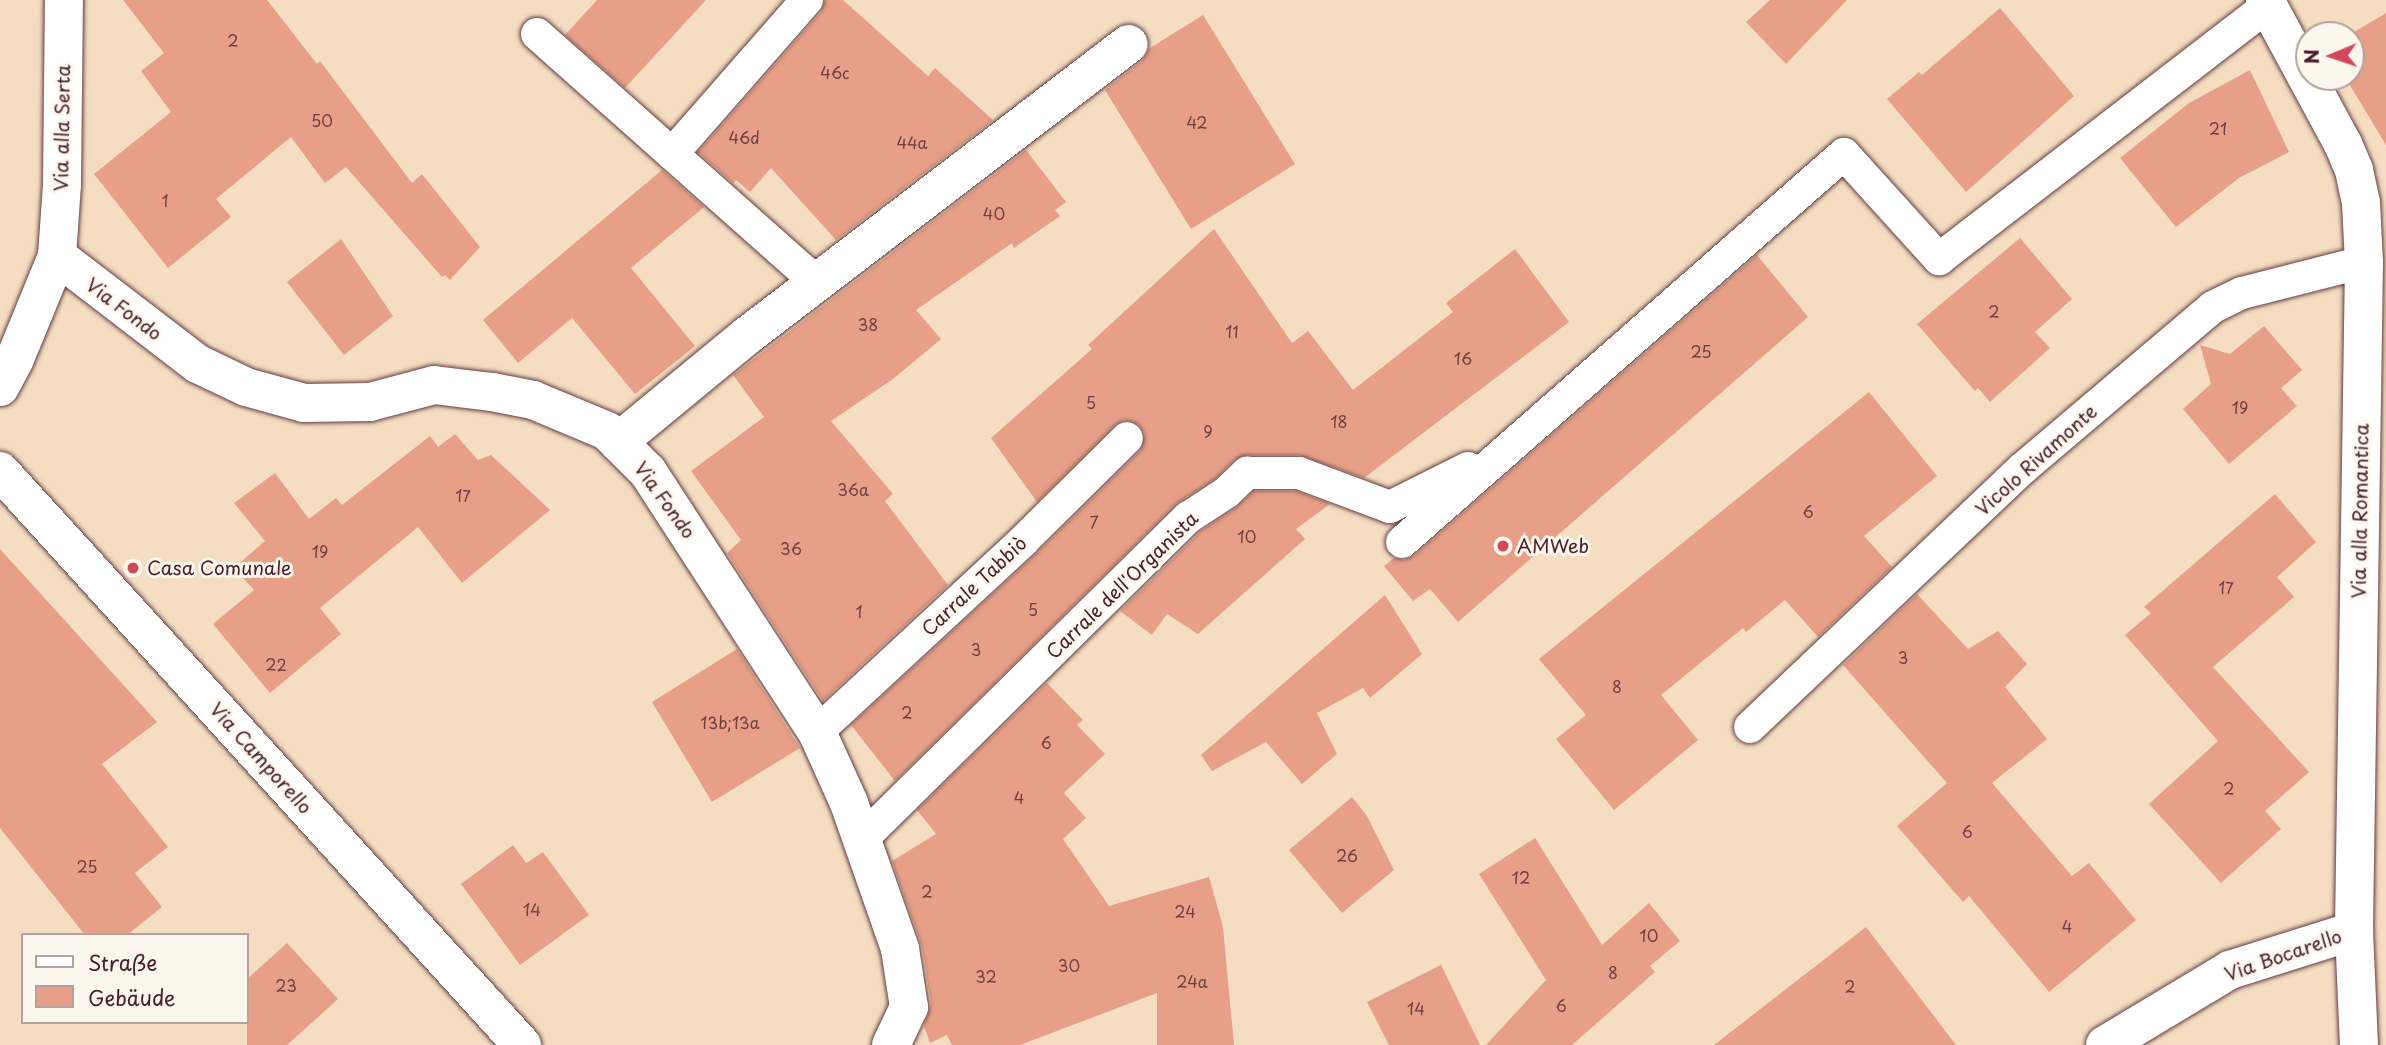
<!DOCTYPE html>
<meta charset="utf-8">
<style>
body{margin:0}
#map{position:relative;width:2386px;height:1045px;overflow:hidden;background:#f4ddc1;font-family:"Playpen Sans",sans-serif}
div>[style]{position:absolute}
.building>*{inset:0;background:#e7a087}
.roads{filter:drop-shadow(0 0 2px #643c42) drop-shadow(0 0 2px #643c42)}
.service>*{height:32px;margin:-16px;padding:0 16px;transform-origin:16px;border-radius:16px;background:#fff}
.minor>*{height:38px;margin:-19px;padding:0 19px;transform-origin:19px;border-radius:19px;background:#fff}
.dots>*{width:19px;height:19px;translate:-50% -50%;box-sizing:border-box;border:4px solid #fbf7ec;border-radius:50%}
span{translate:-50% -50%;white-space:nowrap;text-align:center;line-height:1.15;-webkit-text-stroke:6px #fbf7ec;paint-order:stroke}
.number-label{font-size:16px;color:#713f42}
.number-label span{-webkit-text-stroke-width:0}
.street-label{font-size:19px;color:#4a1f2b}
.poi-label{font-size:19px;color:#4a1f2b}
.left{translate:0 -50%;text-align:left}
.legend{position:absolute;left:21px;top:933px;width:228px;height:91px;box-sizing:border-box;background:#fbf7ec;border:2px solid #b4a19f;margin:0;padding:9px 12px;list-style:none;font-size:21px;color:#4a1f2b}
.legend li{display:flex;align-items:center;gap:14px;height:35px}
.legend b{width:35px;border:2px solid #b4a19f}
.north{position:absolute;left:2295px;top:21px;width:70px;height:70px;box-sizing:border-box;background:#fbf7ec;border:2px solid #b4a19f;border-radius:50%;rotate:268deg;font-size:19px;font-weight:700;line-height:28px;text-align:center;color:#4a1f2b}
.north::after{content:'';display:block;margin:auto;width:24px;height:32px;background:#d1495b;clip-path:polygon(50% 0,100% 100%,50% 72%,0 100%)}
</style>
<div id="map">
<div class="building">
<div style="clip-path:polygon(123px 0,267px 0,317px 64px,320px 61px,412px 183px,422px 174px,480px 247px,450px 280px,445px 275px,442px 277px,346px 167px,325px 183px,291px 137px,216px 199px,231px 217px,168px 268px,94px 174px,171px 112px,141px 71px,164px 53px)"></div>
<div style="clip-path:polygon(597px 0,706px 0,625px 88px,565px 35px)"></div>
<div style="clip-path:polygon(825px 0,843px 0,928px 76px,935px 68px,993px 120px,836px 240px,771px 168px,750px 192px,736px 180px,733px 183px,698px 152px,821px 12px)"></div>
<div style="clip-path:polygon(1770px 0,1847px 0,1786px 64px,1746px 22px)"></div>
<div style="clip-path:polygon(2000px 8px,2074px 96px,1966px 192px,1887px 99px,1919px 72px,1922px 75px)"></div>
<div style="clip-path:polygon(2386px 13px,2386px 145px,2345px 77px,2351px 77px,2349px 35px)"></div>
<div style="clip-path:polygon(1203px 15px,1295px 164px,1191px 229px,1105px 90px,1142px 61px,1150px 48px)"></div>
<div style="clip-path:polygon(2250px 70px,2289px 152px,2239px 178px,2176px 227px,2120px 158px,2189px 103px)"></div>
<div style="clip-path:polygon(1026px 150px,1066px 202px,1055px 210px,1060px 216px,1014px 248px,1012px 243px,916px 310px,941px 339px,893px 379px,831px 421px,893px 494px,885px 501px,948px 585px,823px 701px,727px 553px,741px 540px,691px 471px,764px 417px,733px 375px)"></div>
<div style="clip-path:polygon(662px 170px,704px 207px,631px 268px,695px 346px,635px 394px,572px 318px,518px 363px,483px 320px)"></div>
<div style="clip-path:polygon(1214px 229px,1292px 343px,1308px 331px,1353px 390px,1453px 312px,1446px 303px,1515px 249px,1569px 322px,1364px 478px,1299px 455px,1247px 455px,1234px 460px,1216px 478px,1176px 504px,895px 781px,851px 725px,1036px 554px,1140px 451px,1145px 434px,1140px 426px,1132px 421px,1123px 420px,1115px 425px,1037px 502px,991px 438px,1092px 349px,1088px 345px)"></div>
<div style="clip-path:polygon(2020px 238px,2072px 299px,2035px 332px,2050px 348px,1990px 402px,1978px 388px,1975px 391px,1917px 324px)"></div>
<div style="clip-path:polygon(341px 239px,393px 316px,344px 355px,287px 282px)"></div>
<div style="clip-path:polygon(1757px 255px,1808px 317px,1458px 622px,1430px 589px,1413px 601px,1384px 566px,1394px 558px,1405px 560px,1414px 556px)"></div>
<div style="clip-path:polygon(2264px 326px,2302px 370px,2281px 388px,2297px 406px,2229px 464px,2183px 409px,2211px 384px,2200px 345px,2230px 354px)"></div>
<div style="clip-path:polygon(1869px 392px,1937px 476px,1864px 536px,1892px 567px,1818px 637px,1785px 600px,1746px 632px,1743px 628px,1661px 695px,1698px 740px,1614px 810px,1556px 739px,1586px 715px,1539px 659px)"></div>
<div style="clip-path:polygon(455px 434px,478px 460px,491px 455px,550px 510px,462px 583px,418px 527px,320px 608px,341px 634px,270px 693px,213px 624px,254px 590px,234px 568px,265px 541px,234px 503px,275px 473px,309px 519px,336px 498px,342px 505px,430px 436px,438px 447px)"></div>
<div style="clip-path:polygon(1254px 491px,1296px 491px,1330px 504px,1296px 529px,1305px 539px,1198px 634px,1167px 614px,1152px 635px,1120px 611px,1201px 531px,1237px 507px)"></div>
<div style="clip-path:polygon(2275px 494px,2316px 542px,2277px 577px,2294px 597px,2213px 667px,2309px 772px,2265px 811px,2281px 829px,2221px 883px,2149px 804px,2218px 741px,2125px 635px,2151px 613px,2144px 607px)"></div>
<div style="clip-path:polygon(0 549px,157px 722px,102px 764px,168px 847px,135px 873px,162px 907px,127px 935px,85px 935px,0 828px)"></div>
<div style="clip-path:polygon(1917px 594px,1968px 649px,1998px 631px,2027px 664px,2005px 687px,2047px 739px,1992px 783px,2072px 876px,2089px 863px,2136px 920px,2049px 992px,1969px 896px,1963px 902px,1897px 826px,1947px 783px,1843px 665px)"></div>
<div style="clip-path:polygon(1385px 595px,1422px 654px,1370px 698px,1363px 688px,1317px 713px,1337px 754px,1302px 784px,1266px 742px,1212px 771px,1201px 755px)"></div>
<div style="clip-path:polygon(737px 649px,800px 748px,712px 802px,652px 702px)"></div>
<div style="clip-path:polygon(1047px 683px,1083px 720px,1077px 725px,1105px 754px,1064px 793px,1086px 818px,1063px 839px,1109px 906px,1209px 877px,1223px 927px,1234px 1045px,1157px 1045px,1157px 993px,1020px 1045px,952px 1045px,947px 1035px,930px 1043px,924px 1026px,931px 1004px,922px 946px,892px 861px,936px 834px,917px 810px)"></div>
<div style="clip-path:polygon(1352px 797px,1367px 816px,1394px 870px,1342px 913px,1289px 850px)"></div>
<div style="clip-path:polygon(1535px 838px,1602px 945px,1649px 903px,1680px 941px,1650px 966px,1655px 972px,1572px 1045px,1486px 1045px,1546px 980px,1479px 874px)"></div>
<div style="clip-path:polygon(513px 845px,526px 863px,543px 852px,589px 915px,520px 965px,461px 884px)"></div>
<div style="clip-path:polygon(1866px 927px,1956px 1045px,1714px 1045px)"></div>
<div style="clip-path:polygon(287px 943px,338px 999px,287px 1045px,247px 1045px,247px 979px)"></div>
<div style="clip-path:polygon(1441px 965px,1480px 1045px,1389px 1045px,1367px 1002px)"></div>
</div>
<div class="roads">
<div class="service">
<div style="left:537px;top:34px;width:375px;rotate:41.6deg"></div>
<div style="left:672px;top:154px;width:205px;rotate:-48.8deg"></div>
<div style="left:1402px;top:542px;width:588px;rotate:-41.28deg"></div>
<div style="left:1844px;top:154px;width:142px;rotate:47.9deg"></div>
<div style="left:1939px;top:259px;width:415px;rotate:-37.6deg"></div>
<div style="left:1750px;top:727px;width:375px;rotate:-43.5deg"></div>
<div style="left:2022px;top:469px;width:250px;rotate:-40.3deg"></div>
<div style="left:2213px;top:307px;width:32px;rotate:-26deg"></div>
<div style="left:2242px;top:293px;width:126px;rotate:-14.3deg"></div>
<div style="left:817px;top:732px;width:281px;rotate:-42.8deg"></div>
<div style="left:1023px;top:541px;width:146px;rotate:-44.7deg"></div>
<div style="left:862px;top:839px;width:459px;rotate:-44.6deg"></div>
<div style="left:1189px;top:517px;width:45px;rotate:-33.3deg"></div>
<div style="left:1227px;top:492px;width:28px;rotate:-44deg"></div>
<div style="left:1247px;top:473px;width:52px"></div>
<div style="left:1299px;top:473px;width:97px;rotate:20.5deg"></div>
<div style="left:1390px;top:507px;width:87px;rotate:-26.6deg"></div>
</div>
<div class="minor">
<div style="left:2265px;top:0;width:164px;rotate:61.6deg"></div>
<div style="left:2343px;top:144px;width:28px;rotate:67deg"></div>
<div style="left:2354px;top:170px;width:34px;rotate:78deg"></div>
<div style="left:2361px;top:203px;width:59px;rotate:87.1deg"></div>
<div style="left:2364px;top:262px;width:669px;rotate:90.86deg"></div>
<div style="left:2354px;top:931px;width:114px;rotate:87.5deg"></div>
<div style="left:57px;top:256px;width:178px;rotate:37.5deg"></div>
<div style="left:198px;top:364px;width:53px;rotate:25.6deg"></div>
<div style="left:246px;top:387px;width:60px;rotate:15.4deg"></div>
<div style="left:304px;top:403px;width:66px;rotate:-0.9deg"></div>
<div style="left:370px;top:402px;width:66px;rotate:-14.9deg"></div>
<div style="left:434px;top:385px;width:58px;rotate:6.9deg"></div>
<div style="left:492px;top:392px;width:42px;rotate:11deg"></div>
<div style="left:533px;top:400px;width:80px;rotate:22.7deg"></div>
<div style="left:607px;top:431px;width:58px;rotate:45deg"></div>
<div style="left:648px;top:472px;width:310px;rotate:57deg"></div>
<div style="left:817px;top:732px;width:78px;rotate:65.7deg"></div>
<div style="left:849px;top:803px;width:155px;rotate:70.7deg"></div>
<div style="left:900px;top:949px;width:59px;rotate:81.2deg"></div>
<div style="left:909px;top:1007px;width:42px;rotate:115.3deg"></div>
<div style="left:0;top:387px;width:30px;rotate:-62deg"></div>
<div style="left:14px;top:361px;width:113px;rotate:-67.7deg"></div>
<div style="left:57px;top:256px;width:72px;rotate:-86deg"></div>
<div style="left:62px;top:184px;width:184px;rotate:-89.4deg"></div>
<div style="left:618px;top:442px;width:168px;rotate:-39.5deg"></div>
<div style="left:748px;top:335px;width:479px;rotate:-37.4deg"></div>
<div style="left:0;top:471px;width:776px;rotate:47.72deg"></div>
<div style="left:2105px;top:1045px;width:146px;rotate:-31deg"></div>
<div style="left:2230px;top:970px;width:130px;rotate:-17.5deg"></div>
</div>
</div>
<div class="dots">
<div style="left:1503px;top:546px;background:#d1495b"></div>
<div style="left:133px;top:568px;background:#d1495b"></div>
</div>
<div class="number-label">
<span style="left:233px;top:40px">2</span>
<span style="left:835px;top:72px">46c</span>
<span style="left:322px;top:120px">50</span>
<span style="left:1197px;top:122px">42</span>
<span style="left:2218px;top:128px">21</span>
<span style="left:744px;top:137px">46d</span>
<span style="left:912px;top:142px">44a</span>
<span style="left:165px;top:200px">1</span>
<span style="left:994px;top:213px">40</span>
<span style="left:1994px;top:311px">2</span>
<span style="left:868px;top:324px">38</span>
<span style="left:1232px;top:331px">11</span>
<span style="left:1701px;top:351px">25</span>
<span style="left:1463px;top:358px">16</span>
<span style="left:1091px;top:402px">5</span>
<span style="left:2240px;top:407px">19</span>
<span style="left:1339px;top:421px">18</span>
<span style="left:1208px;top:431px">9</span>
<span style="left:853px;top:489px">36a</span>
<span style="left:463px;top:495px">17</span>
<span style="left:1808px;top:511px">6</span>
<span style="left:1094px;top:522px">7</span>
<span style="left:1247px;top:536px">10</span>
<span style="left:791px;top:548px">36</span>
<span style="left:320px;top:551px">19</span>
<span style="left:2226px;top:587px">17</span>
<span style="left:1033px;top:609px">5</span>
<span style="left:859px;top:611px">1</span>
<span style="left:976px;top:649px">3</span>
<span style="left:1903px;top:657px">3</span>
<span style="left:276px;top:664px">22</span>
<span style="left:1617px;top:686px">8</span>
<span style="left:907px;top:712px">2</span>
<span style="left:730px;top:722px">13b;13a</span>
<span style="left:1046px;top:742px">6</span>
<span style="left:2229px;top:788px">2</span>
<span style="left:1019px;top:797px">4</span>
<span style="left:1967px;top:831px">6</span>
<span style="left:1347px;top:855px">26</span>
<span style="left:87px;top:866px">25</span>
<span style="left:1521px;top:877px">12</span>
<span style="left:927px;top:891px">2</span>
<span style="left:532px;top:909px">14</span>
<span style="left:1185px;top:911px">24</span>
<span style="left:2067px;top:926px">4</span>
<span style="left:1649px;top:935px">10</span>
<span style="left:1069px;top:965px">30</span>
<span style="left:1613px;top:972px">8</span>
<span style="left:986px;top:976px">32</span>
<span style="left:1192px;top:981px">24a</span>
<span style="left:286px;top:985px">23</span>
<span style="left:1850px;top:986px">2</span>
<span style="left:1561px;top:1005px">6</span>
<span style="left:1416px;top:1008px">14</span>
</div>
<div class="street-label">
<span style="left:62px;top:128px;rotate:-89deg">Via alla Serta</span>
<span style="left:124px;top:309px;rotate:37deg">Via Fondo</span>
<span style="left:2036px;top:460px;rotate:-42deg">Vicolo Rivamonte</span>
<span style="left:665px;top:500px;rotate:54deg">Via Fondo</span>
<span style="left:2360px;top:511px;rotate:-89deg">Via alla Romantica</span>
<span style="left:1122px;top:585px;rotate:-44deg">Carrale dell'Organista</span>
<span style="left:974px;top:586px;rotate:-43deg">Carrale Tabbiò</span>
<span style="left:261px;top:758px;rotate:48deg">Via Camporello</span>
<span style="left:2283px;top:955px;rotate:-19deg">Via Bocarello</span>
</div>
<div class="poi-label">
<span class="left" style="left:1517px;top:546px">AMWeb</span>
<span class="left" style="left:147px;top:568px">Casa Comunale</span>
</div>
<ul class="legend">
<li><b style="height:9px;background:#fff"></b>Straße</li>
<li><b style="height:19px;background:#e7a087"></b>Gebäude</li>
</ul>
<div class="north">N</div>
</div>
